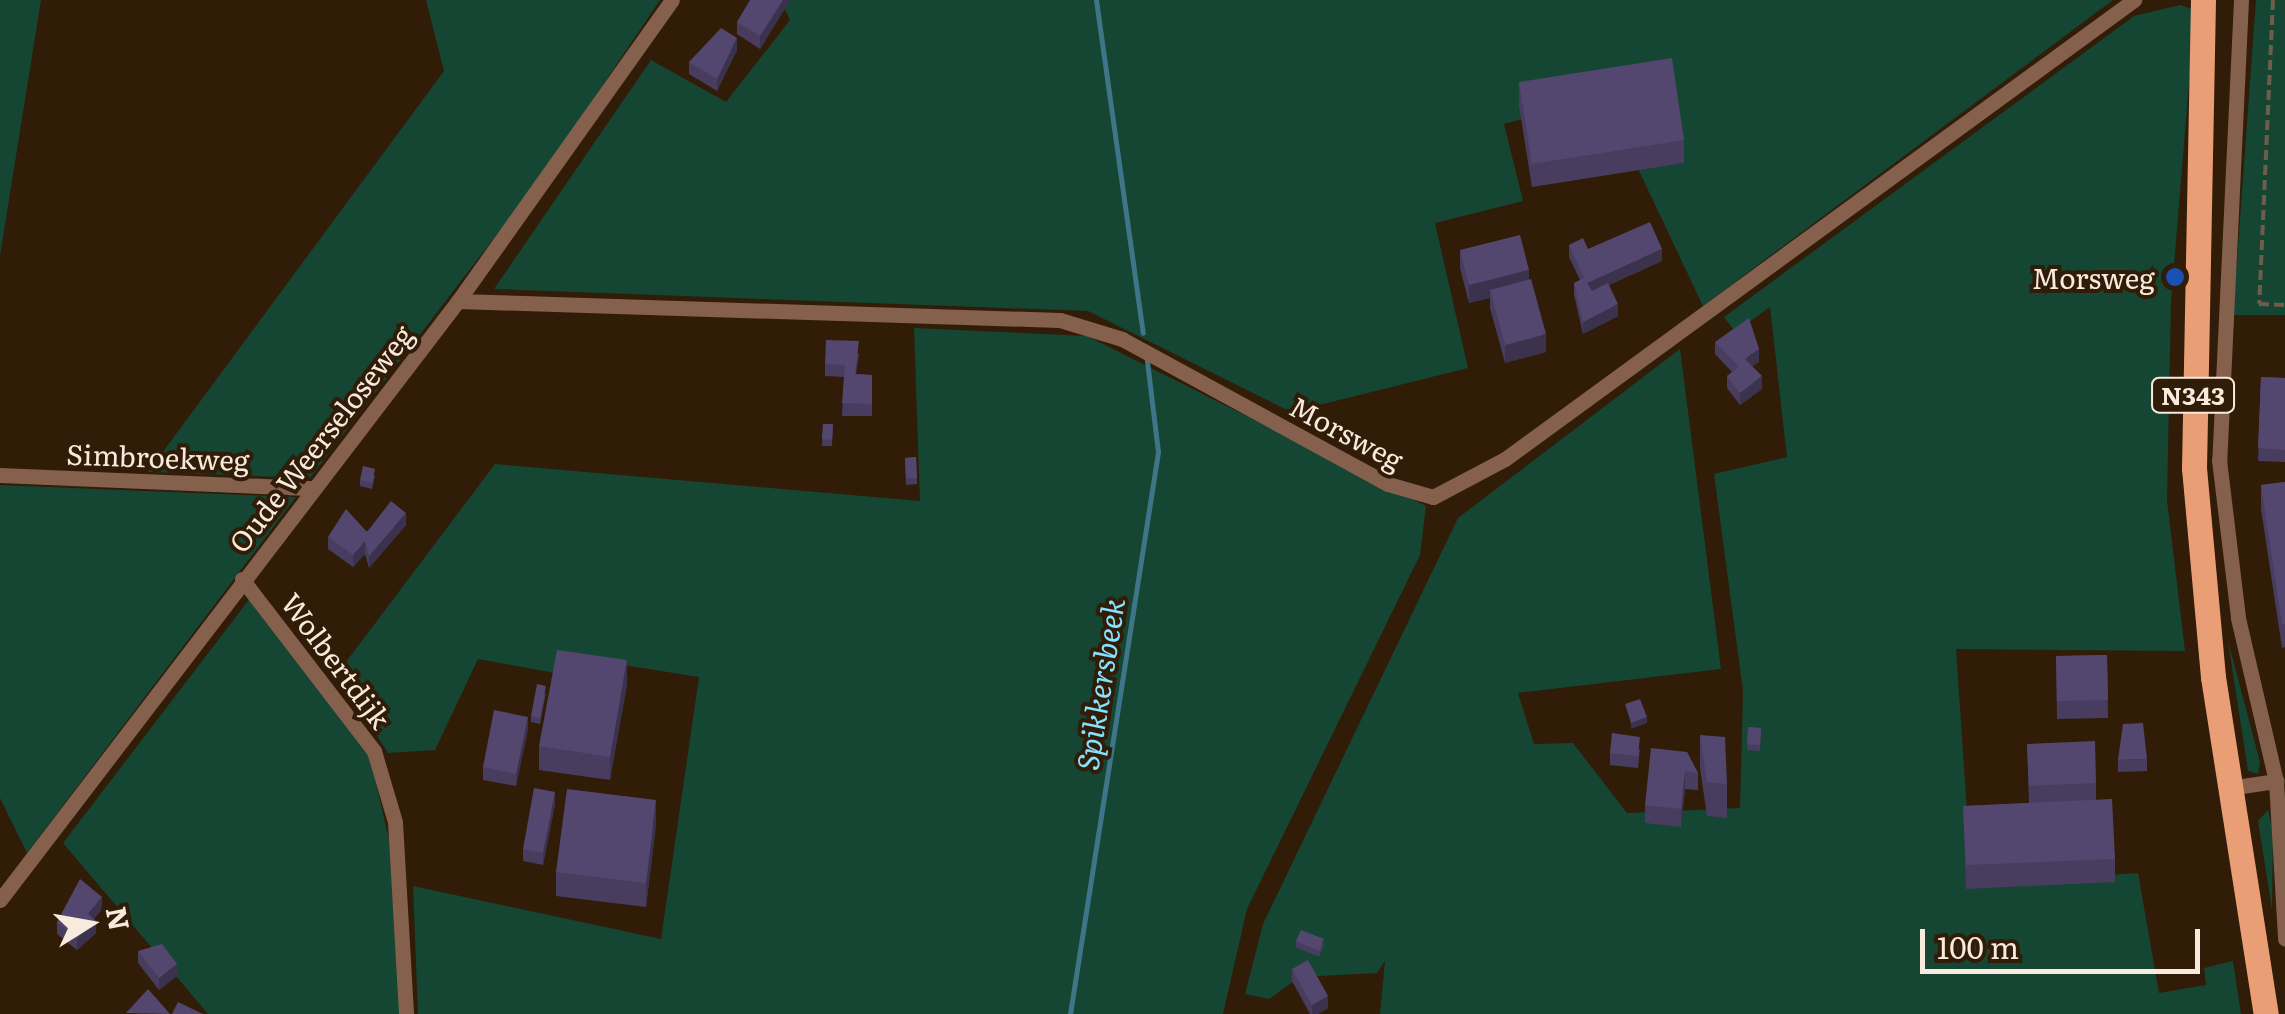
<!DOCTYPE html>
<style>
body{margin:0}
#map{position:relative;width:2285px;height:1014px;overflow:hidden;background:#301c07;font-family:Literata,serif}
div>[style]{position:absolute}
.green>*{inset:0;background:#144633}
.stream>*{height:5px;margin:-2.5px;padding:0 2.5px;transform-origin:2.5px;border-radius:2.5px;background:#3e7688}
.path>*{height:4px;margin-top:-2px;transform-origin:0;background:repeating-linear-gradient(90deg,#6f5d4b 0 10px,transparent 0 15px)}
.street>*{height:15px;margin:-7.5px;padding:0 7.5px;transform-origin:7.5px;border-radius:7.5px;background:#85604c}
.primary>*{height:25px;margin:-12.5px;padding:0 12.5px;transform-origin:12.5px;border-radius:12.5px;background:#ea9e75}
.wall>*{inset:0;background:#483d5f}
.shaded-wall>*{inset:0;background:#3b324e}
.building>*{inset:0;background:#54476f}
.dots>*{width:28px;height:28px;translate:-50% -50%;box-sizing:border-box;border:5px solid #301c07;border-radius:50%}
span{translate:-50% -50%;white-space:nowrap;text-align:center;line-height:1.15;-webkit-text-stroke:8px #301c07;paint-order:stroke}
.shield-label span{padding:2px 8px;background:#301c07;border:2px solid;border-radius:8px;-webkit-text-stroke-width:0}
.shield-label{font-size:25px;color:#f8eadd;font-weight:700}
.poi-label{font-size:28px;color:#f8eadd}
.right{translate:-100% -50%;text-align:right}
.street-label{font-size:28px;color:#f8eadd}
.water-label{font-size:30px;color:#86e1fe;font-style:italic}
.north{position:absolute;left:40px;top:874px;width:100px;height:100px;-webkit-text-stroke:8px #301c07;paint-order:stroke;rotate:79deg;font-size:28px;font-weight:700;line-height:40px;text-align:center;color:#f8eadd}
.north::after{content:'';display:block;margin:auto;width:35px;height:45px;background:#f8eadd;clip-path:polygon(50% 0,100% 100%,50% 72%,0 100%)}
.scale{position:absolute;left:1920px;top:929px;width:280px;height:45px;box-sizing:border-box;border:5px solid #f8eadd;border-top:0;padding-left:12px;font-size:30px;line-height:35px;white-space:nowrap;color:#f8eadd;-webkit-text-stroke:8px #301c07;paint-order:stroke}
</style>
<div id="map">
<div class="green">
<div style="clip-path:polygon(0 0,41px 0,0 256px)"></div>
<div style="clip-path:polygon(426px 0,660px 0,543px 174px,310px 478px,148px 472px,444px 71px)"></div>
<div style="clip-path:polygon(780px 0,2113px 0,1703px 306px,1604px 97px,1504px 124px,1523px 201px,1435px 223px,1468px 368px,1291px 412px,1088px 311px,494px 289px,651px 60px,726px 102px,790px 20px)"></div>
<div style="clip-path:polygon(2256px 0,2285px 0,2285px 315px,2233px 315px)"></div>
<div style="clip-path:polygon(2180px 5px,2195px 10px,2171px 302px,2167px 500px,2185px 651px,1956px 649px,1972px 884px,2138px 873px,2159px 993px,2206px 985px,2204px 968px,2233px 961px,2241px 1014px,1380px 1014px,1385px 961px,1377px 973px,1300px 977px,1269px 999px,1245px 994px,1263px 924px,1458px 518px,1680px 349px,1721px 669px,1518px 693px,1534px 744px,1573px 743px,1627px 813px,1740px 808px,1743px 691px,1714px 474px,1787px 457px,1770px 307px,1735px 332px,1724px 317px,2134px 16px)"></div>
<div style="clip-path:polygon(914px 328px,1087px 336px,1426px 506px,1420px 555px,1247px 909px,1223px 1014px,418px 1014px,413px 886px,661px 939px,699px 677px,560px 655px,555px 673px,478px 659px,435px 750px,388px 753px,337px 674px,495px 464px,920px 501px)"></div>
<div style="clip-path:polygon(0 485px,296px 497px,27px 853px,0 798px)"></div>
<div style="clip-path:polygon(251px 597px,370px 756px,389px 840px,400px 1014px,208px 1014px,63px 843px)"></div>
<div style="clip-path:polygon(2228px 641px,2260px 762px,2258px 774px,2248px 771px)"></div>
<div style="clip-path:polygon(2268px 810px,2273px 831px,2272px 910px,2258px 821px)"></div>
</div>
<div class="stream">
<div style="left:1096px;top:0;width:336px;rotate:82deg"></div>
<div style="left:1070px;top:1014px;width:569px;rotate:-81.1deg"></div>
<div style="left:1158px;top:452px;width:92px;rotate:-96.9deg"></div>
</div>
<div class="path">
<div style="left:2273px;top:0;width:304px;rotate:92.6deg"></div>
<div style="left:2259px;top:304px;width:26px;rotate:2deg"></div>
</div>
<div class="street">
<div style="left:2241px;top:0;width:461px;rotate:92.7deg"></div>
<div style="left:2219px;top:460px;width:159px;rotate:83.1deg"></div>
<div style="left:2238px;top:618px;width:167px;rotate:76.9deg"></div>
<div style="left:2276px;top:781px;width:158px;rotate:86.7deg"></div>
<div style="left:458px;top:301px;width:602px;rotate:1.81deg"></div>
<div style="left:1060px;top:320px;width:65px;rotate:17deg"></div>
<div style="left:1122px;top:339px;width:303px;rotate:28.6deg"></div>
<div style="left:1388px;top:484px;width:47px;rotate:16.1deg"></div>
<div style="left:1433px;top:497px;width:81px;rotate:-27.8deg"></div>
<div style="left:1505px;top:459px;width:779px;rotate:-36.12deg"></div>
<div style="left:0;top:475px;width:314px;rotate:2.4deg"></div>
<div style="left:242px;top:579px;width:217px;rotate:52.5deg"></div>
<div style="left:374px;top:751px;width:74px;rotate:73.5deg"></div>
<div style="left:395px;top:822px;width:192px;rotate:86.7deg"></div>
<div style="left:2229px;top:788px;width:48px;rotate:-8.5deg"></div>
<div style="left:0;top:900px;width:754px;rotate:-52.6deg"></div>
<div style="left:458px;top:301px;width:369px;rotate:-54.6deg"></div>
</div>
<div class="primary">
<div style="left:2203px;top:0;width:468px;rotate:91.1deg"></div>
<div style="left:2194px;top:468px;width:210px;rotate:84.8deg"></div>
<div style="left:2213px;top:677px;width:341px;rotate:81.1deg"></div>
</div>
<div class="wall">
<div style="clip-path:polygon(790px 0,760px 49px,737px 34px,737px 22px)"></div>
<div style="clip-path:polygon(737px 50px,717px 91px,689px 74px,689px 62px)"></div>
<div style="clip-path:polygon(1519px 82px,1684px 140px,1684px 163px,1532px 187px,1519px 106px)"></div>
<div style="clip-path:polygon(1569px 245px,1588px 249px,1662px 261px,1609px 285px,1618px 316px,1583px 334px,1574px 295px,1574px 283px,1580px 280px,1569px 257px)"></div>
<div style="clip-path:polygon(1460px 250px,1529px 279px,1546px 352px,1505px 363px,1490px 308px,1490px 298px,1469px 303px,1460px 268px)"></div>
<div style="clip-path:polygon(1715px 342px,1759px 362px,1752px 366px,1762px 389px,1740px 405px,1727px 388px,1727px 376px,1732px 372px,1715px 354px)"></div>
<div style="clip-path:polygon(859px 353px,856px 374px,872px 375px,872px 416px,842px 416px,844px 377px,825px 376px,825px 364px)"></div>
<div style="clip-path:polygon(2261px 377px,2285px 378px,2285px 462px,2258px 461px)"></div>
<div style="clip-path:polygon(823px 424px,833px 424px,832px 446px,822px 446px)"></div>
<div style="clip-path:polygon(916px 457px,917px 484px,906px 485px,905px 458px)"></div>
<div style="clip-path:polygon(375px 475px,372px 489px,360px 486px,360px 480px)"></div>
<div style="clip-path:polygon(2285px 482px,2285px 647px,2282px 648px,2261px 509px,2261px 485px)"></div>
<div style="clip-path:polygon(406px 525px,369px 568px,365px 554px,353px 567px,328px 549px,328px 537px)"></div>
<div style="clip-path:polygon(2107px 655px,2108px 718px,2057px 719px,2056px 656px)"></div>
<div style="clip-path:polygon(627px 684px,610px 780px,539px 770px,539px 746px)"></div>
<div style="clip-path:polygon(546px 692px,540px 724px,531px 722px,531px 716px)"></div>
<div style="clip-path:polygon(1748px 727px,1761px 728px,1760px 751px,1747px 750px)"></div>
<div style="clip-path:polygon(528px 729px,516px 786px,483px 780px,483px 767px)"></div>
<div style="clip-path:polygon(1700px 735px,1727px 784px,1727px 818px,1707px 816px,1700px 768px)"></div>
<div style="clip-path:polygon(2027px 744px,2096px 783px,2096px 800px,2115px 859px,2115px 882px,1966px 889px,1963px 806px,2029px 803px)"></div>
<div style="clip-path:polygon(1640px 749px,1638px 768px,1610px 765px,1610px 753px)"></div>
<div style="clip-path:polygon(1687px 752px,1698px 773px,1698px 790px,1685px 789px,1681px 827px,1645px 823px,1645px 805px)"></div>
<div style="clip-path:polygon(2147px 759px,2147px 771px,2118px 772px,2118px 760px)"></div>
<div style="clip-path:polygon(555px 804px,543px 865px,523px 861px,523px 849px)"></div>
<div style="clip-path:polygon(656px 824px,646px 907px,556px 896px,556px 872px)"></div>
<div style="clip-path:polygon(102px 909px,94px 919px,96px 933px,77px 950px,57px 934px,57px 922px)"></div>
<div style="clip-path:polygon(1296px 941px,1324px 945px,1319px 957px,1296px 947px)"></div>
<div style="clip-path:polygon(138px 951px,177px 976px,159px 990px,138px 963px)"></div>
<div style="clip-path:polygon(1292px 969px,1328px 1008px,1318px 1014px,1310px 1014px,1292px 981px)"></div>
</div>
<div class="shaded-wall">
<div style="clip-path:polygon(783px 0,790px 0,790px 1px,760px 49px,760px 36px)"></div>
<div style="clip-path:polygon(737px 38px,737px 50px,717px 91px,717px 79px)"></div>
<div style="clip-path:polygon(1662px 249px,1662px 261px,1587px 295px,1587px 283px)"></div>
<div style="clip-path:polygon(1529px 270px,1529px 288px,1490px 290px,1490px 298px,1469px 303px,1469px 285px)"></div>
<div style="clip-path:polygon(1618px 304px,1618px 316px,1583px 334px,1583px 322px)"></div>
<div style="clip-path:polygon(1546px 334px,1546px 352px,1505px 363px,1505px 345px)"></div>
<div style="clip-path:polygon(1759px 349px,1759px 362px,1745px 372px,1745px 359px)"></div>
<div style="clip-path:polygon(1762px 376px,1762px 389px,1740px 405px,1740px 393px)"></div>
<div style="clip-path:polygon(406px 513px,406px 525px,369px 568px,369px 556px)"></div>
<div style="clip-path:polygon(365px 541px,365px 554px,353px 567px,353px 555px)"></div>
<div style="clip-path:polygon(627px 660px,627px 684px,610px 780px,610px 757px)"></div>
<div style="clip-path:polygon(528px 717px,528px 729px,516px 786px,516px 774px)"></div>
<div style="clip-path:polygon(1647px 717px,1647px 723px,1631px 729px,1631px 723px)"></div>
<div style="clip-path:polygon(1685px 771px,1685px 789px,1681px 827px,1681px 809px)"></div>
<div style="clip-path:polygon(555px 792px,555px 804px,543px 865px,543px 853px)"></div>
<div style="clip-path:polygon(656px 800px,656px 824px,646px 907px,646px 883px)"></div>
<div style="clip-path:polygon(102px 897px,102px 909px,88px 926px,88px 914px)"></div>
<div style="clip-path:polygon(96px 921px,96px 933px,77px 950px,77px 938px)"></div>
<div style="clip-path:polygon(177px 964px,177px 976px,159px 990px,159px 978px)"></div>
<div style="clip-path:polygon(1328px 996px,1328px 1008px,1318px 1014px,1312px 1014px,1312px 1005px)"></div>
</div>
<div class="building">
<div style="clip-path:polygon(750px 0,783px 0,760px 36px,737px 22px)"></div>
<div style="clip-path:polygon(721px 28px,737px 38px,717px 79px,689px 62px)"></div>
<div style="clip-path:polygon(1672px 58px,1684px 140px,1532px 164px,1519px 82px)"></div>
<div style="clip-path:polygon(1650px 222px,1662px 249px,1587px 283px,1592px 291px,1608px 283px,1618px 304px,1583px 322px,1574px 283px,1584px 278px,1569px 245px,1583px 238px,1588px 249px)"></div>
<div style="clip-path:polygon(1520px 235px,1529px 270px,1469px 285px,1460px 250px)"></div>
<div style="clip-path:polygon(1531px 279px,1546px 334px,1505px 345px,1490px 290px)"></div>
<div style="clip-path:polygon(1749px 318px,1759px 349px,1745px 359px,1762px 376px,1740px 393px,1727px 376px,1739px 367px,1715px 342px)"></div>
<div style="clip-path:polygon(826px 340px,859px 341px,855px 374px,872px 375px,872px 404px,842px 403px,845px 365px,825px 364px)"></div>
<div style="clip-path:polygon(2261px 377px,2285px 378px,2285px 450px,2258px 448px)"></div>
<div style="clip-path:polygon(823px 424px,833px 424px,832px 440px,822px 439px)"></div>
<div style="clip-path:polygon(916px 457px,917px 478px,906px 478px,905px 458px)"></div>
<div style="clip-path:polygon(363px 466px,375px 469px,372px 483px,360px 480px)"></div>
<div style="clip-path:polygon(2285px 482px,2285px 624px,2282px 624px,2261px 485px)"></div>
<div style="clip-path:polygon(391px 501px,406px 513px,369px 556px,365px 541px,353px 555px,328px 537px,346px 509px,367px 532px)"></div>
<div style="clip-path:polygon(557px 650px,627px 660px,610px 757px,539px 746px)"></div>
<div style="clip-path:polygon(2107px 655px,2108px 700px,2057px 701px,2056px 656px)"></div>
<div style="clip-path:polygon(537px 684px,546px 686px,540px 718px,531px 716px)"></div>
<div style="clip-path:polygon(1640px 699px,1647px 717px,1631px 723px,1625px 704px)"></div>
<div style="clip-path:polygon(494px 710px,528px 717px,516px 774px,483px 767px)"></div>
<div style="clip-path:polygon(2143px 723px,2147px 759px,2118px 760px,2123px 724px)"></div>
<div style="clip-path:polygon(1748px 727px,1761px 728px,1760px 745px,1747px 744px)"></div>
<div style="clip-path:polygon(1612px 733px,1640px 737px,1638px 756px,1610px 753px)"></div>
<div style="clip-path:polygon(1700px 735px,1725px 737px,1727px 784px,1707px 782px)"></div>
<div style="clip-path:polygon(2095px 741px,2096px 783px,2029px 786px,2027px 744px)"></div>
<div style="clip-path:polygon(1651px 748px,1687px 752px,1698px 773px,1685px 771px,1681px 809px,1645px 805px)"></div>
<div style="clip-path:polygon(534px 788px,555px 792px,543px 853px,523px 849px)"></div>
<div style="clip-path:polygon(567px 789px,656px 800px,646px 883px,556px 872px)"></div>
<div style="clip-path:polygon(2112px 799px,2115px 859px,1966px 865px,1963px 806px)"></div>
<div style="clip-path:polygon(80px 879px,102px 897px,88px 914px,96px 921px,77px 938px,57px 922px)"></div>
<div style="clip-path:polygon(1301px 930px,1324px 939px,1319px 951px,1296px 941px)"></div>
<div style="clip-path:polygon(162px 944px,177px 964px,159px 978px,138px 951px)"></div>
<div style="clip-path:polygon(1308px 960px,1328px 996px,1312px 1005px,1292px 969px)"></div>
<div style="clip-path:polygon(148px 989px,170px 1014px,126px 1013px)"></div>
<div style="clip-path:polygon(178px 1002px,203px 1014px,172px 1014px)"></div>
</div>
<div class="dots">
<div style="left:2175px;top:277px;background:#1a4fb4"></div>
</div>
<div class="shield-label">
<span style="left:2193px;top:395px">N343</span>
</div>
<div class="poi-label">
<span class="right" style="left:2155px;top:277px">Morsweg</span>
</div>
<div class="street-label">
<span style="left:1347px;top:432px;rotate:28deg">Morsweg</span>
<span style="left:320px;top:438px;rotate:-52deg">Oude Weerseloseweg</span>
<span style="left:158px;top:456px;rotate:2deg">Simbroekweg</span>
<span style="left:337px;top:660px;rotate:53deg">Wolbertdijk</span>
</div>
<div class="water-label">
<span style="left:1099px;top:684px;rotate:-81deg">Spikkersbeek</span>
</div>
<div class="north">N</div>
<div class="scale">100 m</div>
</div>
